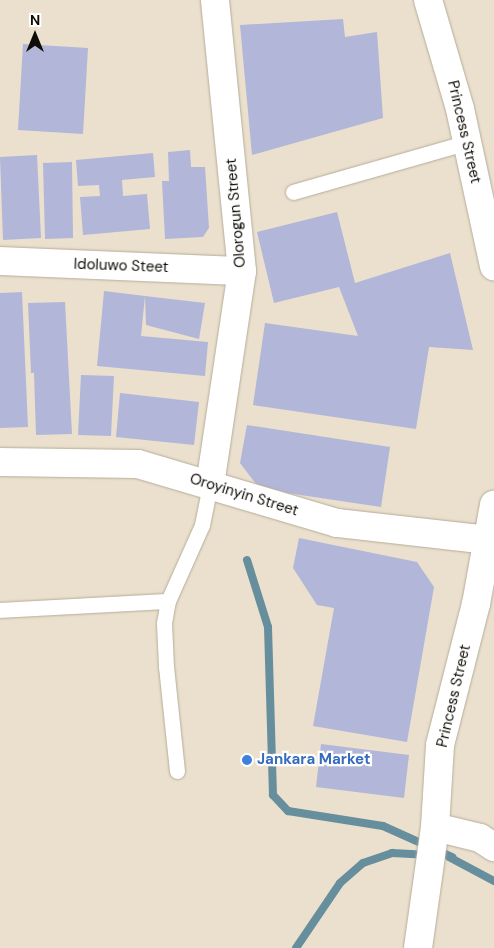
<!DOCTYPE html>
<style>
body{margin:0}
#map{position:relative;width:494px;height:948px;overflow:hidden;background:#eae0cd;font-family:"DM Sans",sans-serif}
div>[style]{position:absolute}
.stream>*{height:8px;margin:-4px;padding:0 4px;transform-origin:4px;border-radius:4px;background:#668e9d}
.building>*{inset:0;background:#b2b6d8}
.roads{filter:drop-shadow(0 0 1px #b5ac9a) drop-shadow(0 0 1px #b5ac9a)}
.lane>*{height:15px;margin:-7.5px;padding:0 7.5px;transform-origin:7.5px;border-radius:7.5px;background:#fff}
.street>*{height:28px;margin:-14px;padding:0 14px;transform-origin:14px;border-radius:14px;background:#fff}
.secondary>*{height:28px;margin:-14px;padding:0 14px;transform-origin:14px;border-radius:14px;background:#fff}
.dots>*{width:14px;height:14px;translate:-50% -50%;box-sizing:border-box;border:2px solid #fff;border-radius:50%}
span{translate:-50% -50%;white-space:nowrap;text-align:center;line-height:1.15;-webkit-text-stroke:4.5px #fff;paint-order:stroke}
.street-label{font-size:15px;color:#100d07}
.shop-label{font-size:15px;color:#366cbe;font-weight:700}
.left{translate:0 -50%;text-align:left}
.north{position:absolute;left:10px;top:10px;width:50px;height:50px;-webkit-text-stroke:4px #fff;paint-order:stroke;rotate:0deg;font-size:14px;font-weight:700;line-height:20px;text-align:center;color:#100d07}
.north::after{content:'';display:block;margin:auto;width:18px;height:22px;background:#100d07;clip-path:polygon(50% 0,100% 100%,50% 72%,0 100%)}
</style>
<div id="map">
<div class="stream">
<div style="left:247px;top:560px;width:70px;rotate:72.6deg"></div>
<div style="left:268px;top:627px;width:168px;rotate:88.3deg"></div>
<div style="left:273px;top:795px;width:22px;rotate:47deg"></div>
<div style="left:288px;top:811px;width:96px;rotate:9deg"></div>
<div style="left:383px;top:826px;width:76px;rotate:24.2deg"></div>
<div style="left:449px;top:857px;width:51px;rotate:28.1deg"></div>
<div style="left:296px;top:948px;width:78px;rotate:-55.9deg"></div>
<div style="left:340px;top:883px;width:30px;rotate:-41deg"></div>
<div style="left:363px;top:863px;width:31px;rotate:-19deg"></div>
<div style="left:392px;top:853px;width:33px;rotate:3deg"></div>
</div>
<div class="building">
<div style="clip-path:polygon(343px 19px,345px 37px,377px 32px,383px 118px,252px 155px,240px 25px)"></div>
<div style="clip-path:polygon(23px 44px,88px 48px,83px 134px,18px 130px)"></div>
<div style="clip-path:polygon(190px 150px,191px 167px,205px 167px,209px 228px,203px 237px,165px 239px,162px 181px,169px 181px,168px 152px)"></div>
<div style="clip-path:polygon(153px 153px,155px 177px,122px 180px,123px 196px,147px 194px,150px 229px,83px 235px,80px 197px,100px 196px,99px 185px,78px 186px,76px 160px)"></div>
<div style="clip-path:polygon(37px 155px,41px 238px,3px 240px,0 157px)"></div>
<div style="clip-path:polygon(72px 162px,73px 238px,45px 239px,43px 163px)"></div>
<div style="clip-path:polygon(337px 212px,355px 283px,450px 253px,473px 350px,429px 347px,416px 429px,253px 405px,265px 323px,358px 336px,339px 287px,274px 303px,257px 232px)"></div>
<div style="clip-path:polygon(104px 291px,145px 296px,141px 336px,208px 342px,205px 376px,97px 366px)"></div>
<div style="clip-path:polygon(22px 292px,28px 427px,0 428px,0 293px)"></div>
<div style="clip-path:polygon(145px 296px,205px 303px,199px 339px,146px 325px)"></div>
<div style="clip-path:polygon(65px 302px,72px 434px,36px 435px,34px 373px,31px 373px,28px 303px)"></div>
<div style="clip-path:polygon(81px 375px,114px 376px,111px 436px,78px 435px)"></div>
<div style="clip-path:polygon(120px 393px,199px 402px,194px 445px,116px 437px)"></div>
<div style="clip-path:polygon(247px 425px,390px 447px,381px 507px,287px 493px,256px 484px,240px 463px)"></div>
<div style="clip-path:polygon(299px 538px,417px 562px,434px 587px,407px 742px,313px 726px,334px 608px,317px 605px,293px 568px)"></div>
<div style="clip-path:polygon(321px 744px,409px 755px,404px 798px,316px 787px)"></div>
</div>
<div class="roads">
<div class="lane">
<div style="left:293px;top:192px;width:182px;rotate:-15.9deg"></div>
<div style="left:0;top:610px;width:168px;rotate:-3.1deg"></div>
<div style="left:177px;top:771px;width:105px;rotate:-96deg"></div>
<div style="left:166px;top:667px;width:44px;rotate:-92.6deg"></div>
<div style="left:164px;top:623px;width:22px;rotate:-80deg"></div>
<div style="left:168px;top:601px;width:83px;rotate:-65.9deg"></div>
<div style="left:202px;top:525px;width:41px;rotate:-78.7deg"></div>
</div>
<div class="street">
<div style="left:0;top:261px;width:242px;rotate:2.4deg"></div>
<div style="left:0;top:462px;width:138px;rotate:0.8deg"></div>
<div style="left:138px;top:464px;width:208px;rotate:16.5deg"></div>
<div style="left:337px;top:523px;width:152px;rotate:6.4deg"></div>
<div style="left:210px;top:485px;width:216px;rotate:-81.5deg"></div>
<div style="left:242px;top:271px;width:272px;rotate:-95.7deg"></div>
<div style="left:435px;top:827px;width:46px;rotate:13.7deg"></div>
<div style="left:480px;top:838px;width:17px;rotate:33deg"></div>
</div>
<div class="secondary">
<div style="left:428px;top:0;width:114px;rotate:73.6deg"></div>
<div style="left:460px;top:109px;width:161px;rotate:77.8deg"></div>
<div style="left:418px;top:948px;width:122px;rotate:-82deg"></div>
<div style="left:435px;top:827px;width:82px;rotate:-86.5deg"></div>
<div style="left:440px;top:745px;width:146px;rotate:-75.7deg"></div>
<div style="left:476px;top:604px;width:101px;rotate:-79.7deg"></div>
</div>
</div>
<div class="dots">
<div style="left:247px;top:760px;background:#3f7fe0"></div>
</div>
<div class="street-label">
<span style="left:464px;top:132px;rotate:77deg">Princess Street</span>
<span style="left:236px;top:213px;rotate:-95deg">Olorogun Street</span>
<span style="left:121px;top:266px;rotate:2deg">Idoluwo Steet</span>
<span style="left:244px;top:495px;rotate:17deg">Oroyinyin Street</span>
<span style="left:454px;top:696px;rotate:-77deg">Princess Street</span>
</div>
<div class="shop-label">
<span class="left" style="left:257px;top:760px">Jankara Market</span>
</div>
<div class="north">N</div>
</div>
